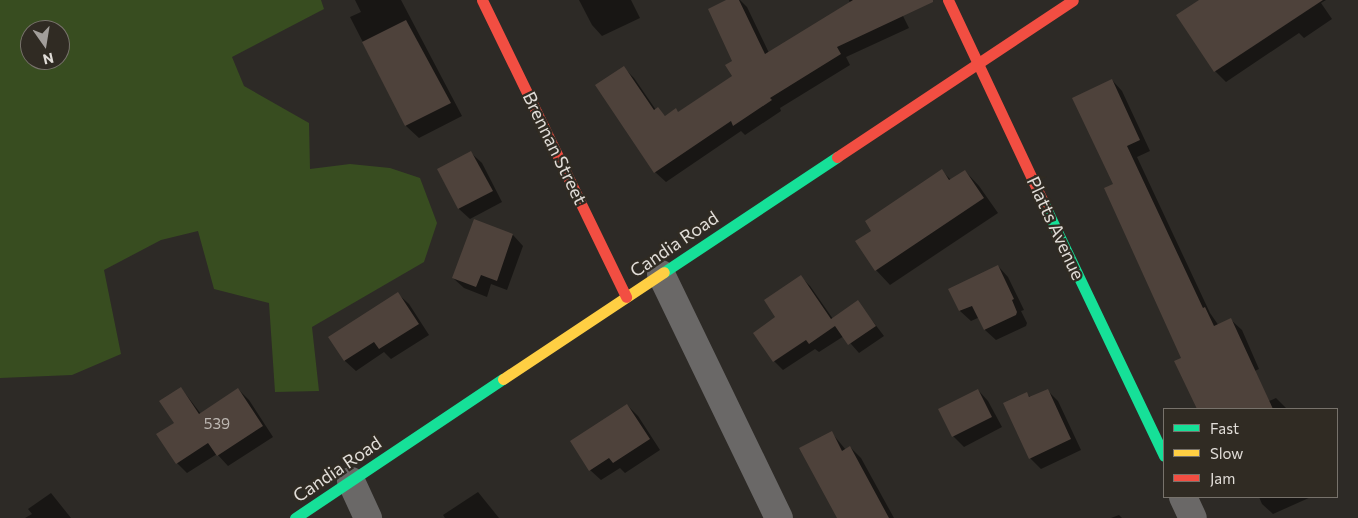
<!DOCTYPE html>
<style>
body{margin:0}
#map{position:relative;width:1358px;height:518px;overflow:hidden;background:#2d2a26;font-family:Commissioner,sans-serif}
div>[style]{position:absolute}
.green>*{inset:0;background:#384d20}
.shadow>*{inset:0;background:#0007}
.building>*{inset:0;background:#4e423b}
.street>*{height:28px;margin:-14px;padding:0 14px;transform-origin:14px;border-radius:14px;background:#6a6867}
.fast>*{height:11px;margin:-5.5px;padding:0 5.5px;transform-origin:5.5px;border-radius:5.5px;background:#16e098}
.slow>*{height:11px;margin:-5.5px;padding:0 5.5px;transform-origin:5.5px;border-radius:5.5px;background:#ffcf43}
.jam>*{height:11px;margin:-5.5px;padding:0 5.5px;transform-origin:5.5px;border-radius:5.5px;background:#f24e42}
span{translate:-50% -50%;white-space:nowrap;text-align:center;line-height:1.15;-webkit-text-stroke:4.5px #302b23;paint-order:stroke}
.number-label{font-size:15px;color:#bcb6b1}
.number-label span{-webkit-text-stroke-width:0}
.street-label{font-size:18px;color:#e1ddd8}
.legend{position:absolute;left:1163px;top:408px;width:175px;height:90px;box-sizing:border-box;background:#302b23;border:1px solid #77726b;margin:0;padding:6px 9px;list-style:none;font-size:15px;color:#e1ddd8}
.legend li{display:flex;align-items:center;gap:10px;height:25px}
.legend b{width:25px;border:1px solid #77726b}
.north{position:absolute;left:20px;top:20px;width:50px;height:50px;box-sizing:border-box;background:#302b23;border:1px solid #77726b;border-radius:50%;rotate:167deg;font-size:14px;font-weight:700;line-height:20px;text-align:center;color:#e1ddd8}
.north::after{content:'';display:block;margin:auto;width:18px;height:22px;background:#a29e9a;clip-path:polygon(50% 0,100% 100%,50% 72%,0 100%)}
</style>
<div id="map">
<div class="green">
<div style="clip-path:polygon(evenodd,0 0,321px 0,324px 9px,232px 57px,244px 86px,309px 123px,310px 169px,350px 164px,390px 168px,420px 178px,437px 223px,424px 262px,312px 327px,319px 391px,275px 392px,269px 303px,214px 289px,198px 231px,161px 240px,104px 270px,121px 354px,72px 375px,0 378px,0 0,30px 30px,60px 30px,60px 60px,30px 60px,30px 30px)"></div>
</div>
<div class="shadow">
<div style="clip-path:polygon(355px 0,401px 0,462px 116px,419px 138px,406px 126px,350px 17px,361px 12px)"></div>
<div style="clip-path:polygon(579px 0,631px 0,640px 18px,602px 36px,592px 25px)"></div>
<div style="clip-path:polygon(729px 0,740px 0,747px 7px,769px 53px,850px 3px,849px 0,895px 0,909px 28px,846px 57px,850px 65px,780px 108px,781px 111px,745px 135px,741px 131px,666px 182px,655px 172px,623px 67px,634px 78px,656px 110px,658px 109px,666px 117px,678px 113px,734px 76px)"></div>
<div style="clip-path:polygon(1201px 0,1326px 0,1321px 3px,1332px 19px,1304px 38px,1299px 33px,1226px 82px,1215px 71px,1178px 16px)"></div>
<div style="clip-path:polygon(1112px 80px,1122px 91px,1150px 151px,1137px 157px,1210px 313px,1219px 326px,1231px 320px,1242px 330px,1259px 369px,1198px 397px,1114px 184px)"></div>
<div style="clip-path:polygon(471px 153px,482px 163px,502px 202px,470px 219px,459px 209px,438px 170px)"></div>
<div style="clip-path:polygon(942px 171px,951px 180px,965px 171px,979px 186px,998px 213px,890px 285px,876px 270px,873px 231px)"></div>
<div style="clip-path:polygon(475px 221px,513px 235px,523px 246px,507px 290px,491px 284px,487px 297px,464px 288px,453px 278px)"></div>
<div style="clip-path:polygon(998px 266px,1008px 277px,1024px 310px,1021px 311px,1027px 323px,1026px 326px,996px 340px,985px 330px,980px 317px,971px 321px,960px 311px,950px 289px)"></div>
<div style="clip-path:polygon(800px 276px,810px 286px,833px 319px,858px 302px,884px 336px,859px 353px,844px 336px,819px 352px,815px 349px,783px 370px,774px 361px,777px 318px)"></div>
<div style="clip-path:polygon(398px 294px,409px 304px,429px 335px,391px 359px,384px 352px,356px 371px,345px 361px,330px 337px)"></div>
<div style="clip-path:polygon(181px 388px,201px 414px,238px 389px,249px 400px,273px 437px,228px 466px,217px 454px,187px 473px,177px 463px,175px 423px)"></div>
<div style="clip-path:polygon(978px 390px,988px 401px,1002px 427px,964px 447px,953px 436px)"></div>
<div style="clip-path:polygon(1047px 390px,1058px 401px,1081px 450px,1041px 469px,1030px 458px,1027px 394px,1031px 398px)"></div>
<div style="clip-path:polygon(1276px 398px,1287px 409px,1251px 409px)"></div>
<div style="clip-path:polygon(627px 405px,638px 416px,660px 450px,625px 473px,620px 468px,601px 480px,590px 470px)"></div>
<div style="clip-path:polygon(831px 432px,846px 450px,850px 447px,861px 458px,894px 518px,840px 518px)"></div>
<div style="clip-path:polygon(478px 492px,499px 518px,445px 518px,443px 515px)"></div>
<div style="clip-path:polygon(51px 493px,71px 518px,25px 518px,32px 514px,28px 509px)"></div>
<div style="clip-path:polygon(1259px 497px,1311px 497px,1273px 514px,1262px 504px)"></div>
<div style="clip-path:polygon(1119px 515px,1122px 518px,1111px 518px)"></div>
</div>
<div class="building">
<div style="clip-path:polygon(726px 0,739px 0,765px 54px,853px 0,933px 0,933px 2px,837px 47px,841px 54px,770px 98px,772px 100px,733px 126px,731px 121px,654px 173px,595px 85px,624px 66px,654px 110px,658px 107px,665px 116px,676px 108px,678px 112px,732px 76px,725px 65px,732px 61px,708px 9px)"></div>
<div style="clip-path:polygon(1199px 0,1323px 0,1214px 72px,1176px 15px)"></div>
<div style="clip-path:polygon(406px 20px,451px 103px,405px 126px,362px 42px)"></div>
<div style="clip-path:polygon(1112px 79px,1140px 140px,1127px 146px,1203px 308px,1205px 307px,1214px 326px,1231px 318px,1273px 409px,1197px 409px,1174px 361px,1181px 358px,1104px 188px,1113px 184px,1072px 98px)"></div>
<div style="clip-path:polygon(471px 151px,493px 191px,458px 209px,437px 169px)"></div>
<div style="clip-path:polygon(942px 169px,949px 180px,965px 170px,984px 198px,875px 271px,855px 241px,871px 231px,865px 221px)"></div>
<div style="clip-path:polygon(474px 219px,513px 234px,497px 281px,481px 275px,476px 287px,452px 278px)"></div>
<div style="clip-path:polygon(998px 265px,1014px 299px,1012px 300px,1017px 312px,1016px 315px,984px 330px,972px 306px,959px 311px,948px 289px)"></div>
<div style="clip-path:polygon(801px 275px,831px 319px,858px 300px,876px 326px,848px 345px,835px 326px,809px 344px,806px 340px,773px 362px,753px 333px,775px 317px,764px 300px)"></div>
<div style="clip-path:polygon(398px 292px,419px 324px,379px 349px,374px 342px,344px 361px,328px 337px)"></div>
<div style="clip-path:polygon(181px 387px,199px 414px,238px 388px,263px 426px,217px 456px,208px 443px,176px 464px,156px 434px,174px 423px,159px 401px)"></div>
<div style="clip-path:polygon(978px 389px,992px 417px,952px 437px,938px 409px)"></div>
<div style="clip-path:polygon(1048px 389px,1071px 439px,1029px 459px,1003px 403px,1027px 392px,1029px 397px)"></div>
<div style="clip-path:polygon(627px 404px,650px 439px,613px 463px,609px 458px,589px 471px,570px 441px)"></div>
<div style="clip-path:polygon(832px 431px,842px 451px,850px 446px,889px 518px,837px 518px,799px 448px)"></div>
</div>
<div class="street">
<div style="left:661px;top:274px;width:271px;rotate:64.2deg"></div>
<div style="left:351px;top:481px;width:41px;rotate:65.3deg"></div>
<div style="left:1183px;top:497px;width:23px;rotate:65deg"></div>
</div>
<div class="fast">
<div style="left:1044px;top:204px;width:279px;rotate:64.5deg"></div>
<div style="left:664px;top:272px;width:208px;rotate:-33.6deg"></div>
<div style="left:295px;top:518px;width:250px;rotate:-33.8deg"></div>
</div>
<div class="slow">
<div style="left:503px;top:379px;width:193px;rotate:-33.6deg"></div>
</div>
<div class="jam">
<div style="left:482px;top:0;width:330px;rotate:64.1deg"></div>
<div style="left:948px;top:0;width:225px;rotate:64.8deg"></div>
<div style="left:837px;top:157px;width:283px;rotate:-33.6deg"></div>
</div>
<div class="number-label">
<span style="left:217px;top:424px">539</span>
</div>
<div class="street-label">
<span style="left:555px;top:148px;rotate:64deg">Brennan Street</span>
<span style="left:1056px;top:228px;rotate:65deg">Platts Avenue</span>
<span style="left:674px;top:244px;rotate:-34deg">Candia Road</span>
<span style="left:337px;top:469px;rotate:-34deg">Candia Road</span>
</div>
<ul class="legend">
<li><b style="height:6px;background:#16e098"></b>Fast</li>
<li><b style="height:6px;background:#ffcf43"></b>Slow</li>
<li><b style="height:6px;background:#f24e42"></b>Jam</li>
</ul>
<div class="north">N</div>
</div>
